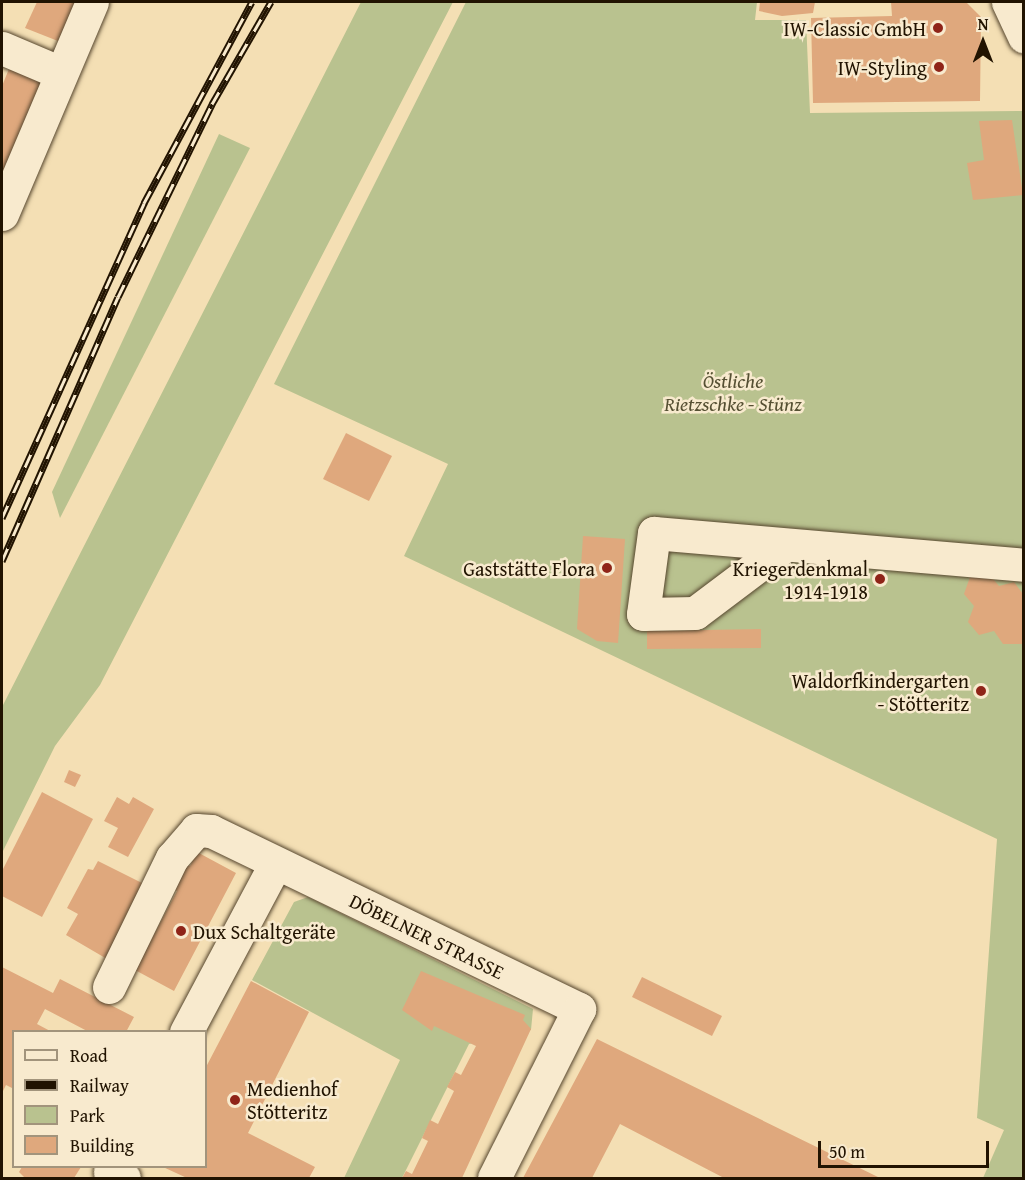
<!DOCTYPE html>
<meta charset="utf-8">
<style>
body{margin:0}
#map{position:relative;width:1025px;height:1180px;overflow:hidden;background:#f4dfb4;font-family:"Gentium Book Plus",serif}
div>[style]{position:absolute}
.green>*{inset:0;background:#b9c28f}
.building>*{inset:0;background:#dfa87d}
.roads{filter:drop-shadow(0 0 2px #56462e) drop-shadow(0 0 2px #56462e)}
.minor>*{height:33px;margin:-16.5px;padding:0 16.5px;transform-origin:16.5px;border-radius:16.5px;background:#f8eace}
.rail>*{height:7px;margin-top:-3.5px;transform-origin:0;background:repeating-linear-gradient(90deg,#f8eace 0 14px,#211301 0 28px);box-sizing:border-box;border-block:2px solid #211301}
.dots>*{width:16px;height:16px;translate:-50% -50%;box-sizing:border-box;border:3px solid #f8eace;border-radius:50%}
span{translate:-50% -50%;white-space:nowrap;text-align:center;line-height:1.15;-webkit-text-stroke:5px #f8eace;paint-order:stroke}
.poi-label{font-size:20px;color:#211301}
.right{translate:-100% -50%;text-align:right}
.left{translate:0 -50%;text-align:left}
.park-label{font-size:20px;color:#565033;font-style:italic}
.street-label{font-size:20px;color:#211301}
.frame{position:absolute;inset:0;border:3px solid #211301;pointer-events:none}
.legend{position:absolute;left:12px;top:1030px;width:195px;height:138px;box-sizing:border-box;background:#f8eace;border:2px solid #a2947c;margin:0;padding:8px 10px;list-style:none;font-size:18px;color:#211301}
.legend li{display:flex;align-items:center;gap:12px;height:30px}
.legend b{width:30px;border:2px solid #a2947c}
.north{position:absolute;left:953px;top:12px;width:60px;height:60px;-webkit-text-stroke:4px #f8eace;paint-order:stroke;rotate:0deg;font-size:16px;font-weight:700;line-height:24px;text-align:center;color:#211301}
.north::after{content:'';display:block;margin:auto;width:21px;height:27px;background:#211301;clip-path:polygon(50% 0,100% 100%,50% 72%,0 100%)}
.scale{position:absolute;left:818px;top:1141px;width:171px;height:27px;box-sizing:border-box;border:3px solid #211301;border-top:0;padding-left:8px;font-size:18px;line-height:21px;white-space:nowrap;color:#211301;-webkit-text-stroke:4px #f8eace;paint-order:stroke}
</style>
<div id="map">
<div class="green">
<div style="clip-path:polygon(361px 2px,453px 2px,100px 685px,55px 746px,2px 853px,2px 707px)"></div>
<div style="clip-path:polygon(466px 2px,757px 2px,755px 20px,806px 20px,810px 113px,1023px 111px,1023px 1178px,983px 1178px,1004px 1130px,977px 1118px,997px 839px,404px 556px,448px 464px,274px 384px)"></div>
<div style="clip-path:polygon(219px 134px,250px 148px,60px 518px,52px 492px)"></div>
<div style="clip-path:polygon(308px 897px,533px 1009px,531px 1030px,469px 1044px,402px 1178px,344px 1178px,400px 1060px,252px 980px,294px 902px)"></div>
</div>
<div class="building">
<div style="clip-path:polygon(37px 2px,80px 2px,63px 43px,25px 28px)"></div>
<div style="clip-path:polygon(760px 2px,815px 2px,813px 13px,782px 16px,759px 11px)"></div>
<div style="clip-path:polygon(891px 2px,966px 2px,981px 17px,980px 101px,813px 103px,811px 18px,892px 16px)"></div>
<div style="clip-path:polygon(11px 64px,47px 80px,2px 187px,2px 86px)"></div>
<div style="clip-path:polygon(1012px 120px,1023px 195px,973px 200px,967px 163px,984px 160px,979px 121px)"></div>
<div style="clip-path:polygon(346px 433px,392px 456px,369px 501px,323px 479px)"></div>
<div style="clip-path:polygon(583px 536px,625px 539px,618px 643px,597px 641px,577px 629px)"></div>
<div style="clip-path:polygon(989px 574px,999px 586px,1014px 582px,1023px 594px,1023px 644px,1003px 644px,994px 631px,979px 635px,968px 622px,974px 606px,964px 594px,970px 577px)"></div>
<div style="clip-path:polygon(761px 629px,761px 648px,647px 649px,647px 631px)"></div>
<div style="clip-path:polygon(69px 770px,81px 775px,75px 787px,64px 782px)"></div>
<div style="clip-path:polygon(42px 792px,93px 819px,42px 917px,2px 896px,2px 871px)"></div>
<div style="clip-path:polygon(117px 797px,129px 804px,133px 797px,154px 809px,128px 857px,108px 847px,118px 828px,104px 821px)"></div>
<div style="clip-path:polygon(197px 852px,236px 873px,174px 991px,135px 970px,177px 891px,170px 887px,183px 863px,190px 866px)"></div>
<div style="clip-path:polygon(98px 861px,144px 884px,107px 959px,66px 935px,78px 914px,67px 908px,88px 869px,93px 870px)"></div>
<div style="clip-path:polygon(2px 967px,53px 993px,60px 979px,134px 1017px,126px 1032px,89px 1032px,45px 1009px,37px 1024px,52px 1032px,14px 1032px,14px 1089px,6px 1085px,2px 1093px)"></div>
<div style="clip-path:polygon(421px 971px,525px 1015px,523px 1020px,531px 1029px,462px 1178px,402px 1178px,406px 1171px,412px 1174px,428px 1141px,422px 1138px,430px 1120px,438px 1124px,454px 1091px,447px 1087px,455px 1072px,461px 1075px,476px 1046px,434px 1026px,432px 1031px,402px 1010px)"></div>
<div style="clip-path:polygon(642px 977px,722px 1016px,712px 1036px,632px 997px)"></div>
<div style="clip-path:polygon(251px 981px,309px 1012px,248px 1133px,315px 1167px,309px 1178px,187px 1178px,163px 1167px,206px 1167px,206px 1067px)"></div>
<div style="clip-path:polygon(597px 1039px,723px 1101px,880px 1178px,724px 1178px,620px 1124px,592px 1178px,523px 1178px)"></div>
<div style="clip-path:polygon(22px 1167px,81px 1167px,74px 1178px,25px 1178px,19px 1172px)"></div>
</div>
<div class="roads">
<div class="minor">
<div style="left:1008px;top:2px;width:38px;rotate:65deg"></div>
<div style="left:2px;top:48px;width:64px;rotate:23deg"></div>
<div style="left:2px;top:214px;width:230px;rotate:-67deg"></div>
<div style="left:784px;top:546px;width:111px;rotate:143deg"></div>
<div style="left:695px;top:613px;width:52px;rotate:178.9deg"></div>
<div style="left:643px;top:614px;width:82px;rotate:-82.3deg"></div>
<div style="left:654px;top:533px;width:371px;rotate:4.9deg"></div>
<div style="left:109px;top:987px;width:144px;rotate:-64deg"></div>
<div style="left:172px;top:858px;width:37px;rotate:-49deg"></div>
<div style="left:196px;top:830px;width:15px;rotate:4deg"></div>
<div style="left:211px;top:831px;width:409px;rotate:25.8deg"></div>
<div style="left:579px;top:1009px;width:189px;rotate:116.7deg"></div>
<div style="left:186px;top:1032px;width:191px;rotate:-62deg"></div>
<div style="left:110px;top:1172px;width:15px;rotate:23deg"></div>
</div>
</div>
<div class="rail">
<div style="left:2px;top:518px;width:346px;rotate:-65.7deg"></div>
<div style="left:144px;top:203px;width:228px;rotate:-61.8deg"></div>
<div style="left:2px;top:561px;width:288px;rotate:-66.3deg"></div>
<div style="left:118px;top:297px;width:215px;rotate:-64deg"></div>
<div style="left:212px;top:104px;width:118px;rotate:-60deg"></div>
</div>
<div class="dots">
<div style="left:938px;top:28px;background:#8f2418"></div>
<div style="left:939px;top:67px;background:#8f2418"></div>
<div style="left:607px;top:568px;background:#8f2418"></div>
<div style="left:880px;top:579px;background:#8f2418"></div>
<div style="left:981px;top:691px;background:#8f2418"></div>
<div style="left:181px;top:931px;background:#8f2418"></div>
<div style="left:235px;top:1100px;background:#8f2418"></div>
</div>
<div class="poi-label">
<span class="right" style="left:926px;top:28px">IW-Classic GmbH</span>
<span class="right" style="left:927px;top:67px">IW-Styling</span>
<span class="right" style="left:595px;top:568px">Gaststätte Flora</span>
<span class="right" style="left:868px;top:580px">Kriegerdenkmal<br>1914-1918</span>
<span class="right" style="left:969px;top:692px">Waldorfkindergarten<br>- Stötteritz</span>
<span class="left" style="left:193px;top:931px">Dux Schaltgeräte</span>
<span class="left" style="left:247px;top:1100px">Medienhof<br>Stötteritz</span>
</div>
<div class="park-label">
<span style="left:733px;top:392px">Östliche<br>Rietzschke - Stünz</span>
</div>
<div class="street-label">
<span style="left:427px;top:936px;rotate:26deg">DÖBELNER STRASSE</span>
</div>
<div class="frame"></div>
<ul class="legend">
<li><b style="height:8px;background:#f8eace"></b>Road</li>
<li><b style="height:8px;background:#211301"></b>Railway</li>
<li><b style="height:16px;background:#b9c28f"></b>Park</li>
<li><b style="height:16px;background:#dfa87d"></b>Building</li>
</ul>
<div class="north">N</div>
<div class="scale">50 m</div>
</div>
